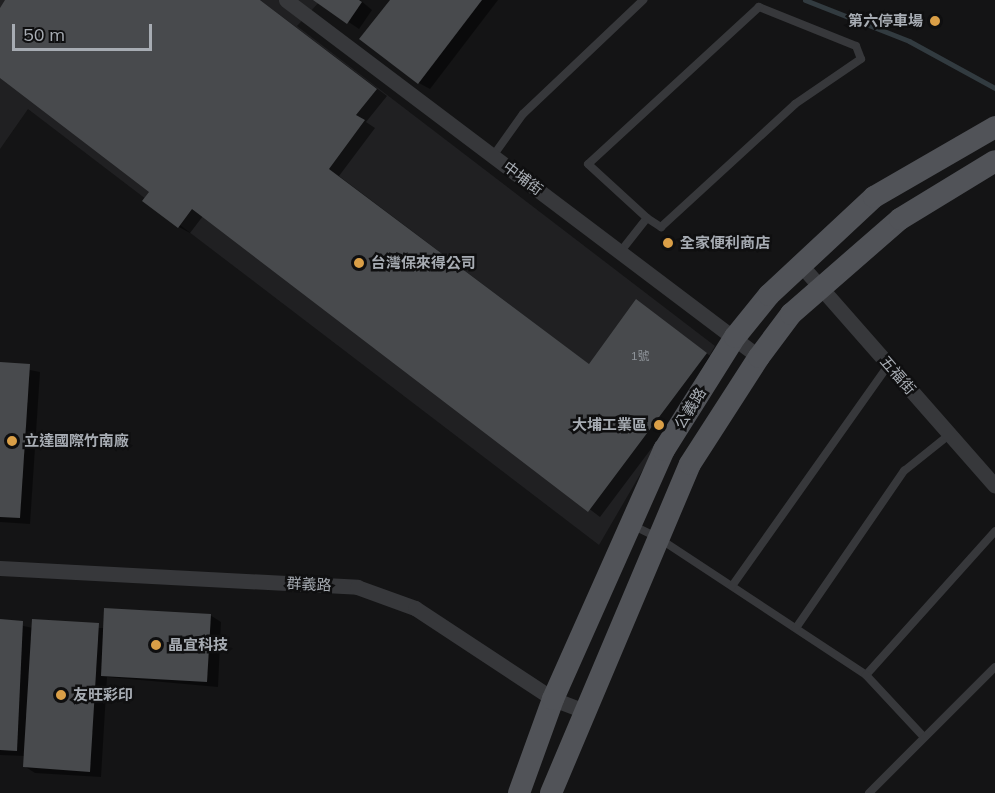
<!DOCTYPE html>
<meta charset="utf-8">
<style>
body{margin:0}
#map{position:relative;width:995px;height:793px;overflow:hidden;background:#141415;font-family:Mulish,"Noto Sans TC",sans-serif}
div>[style]{position:absolute}
.built>*{inset:0;background:#202022}
.shadow>*{inset:0;background:#0007}
.stream>*{height:5px;margin:-2.5px;padding:0 2.5px;transform-origin:2.5px;border-radius:2.5px;background:#323b40}
.building>*{inset:0;background:#484a4d}
.lane>*{height:8px;margin:-4px;padding:0 4px;transform-origin:4px;border-radius:4px;background:#37383b}
.street>*{height:15px;margin:-7.5px;padding:0 7.5px;transform-origin:7.5px;border-radius:7.5px;background:#37383b}
.primary>*{height:22px;margin:-11px;padding:0 11px;transform-origin:11px;border-radius:11px;background:#515358}
.dots>*{width:16px;height:16px;translate:-50% -50%;box-sizing:border-box;border:3px solid #0f0f10;border-radius:50%}
span{translate:-50% -50%;white-space:nowrap;text-align:center;line-height:1.15;-webkit-text-stroke:5px #0f0f10;paint-order:stroke}
.number-label{font-size:12px;color:#8f949a}
.number-label span{-webkit-text-stroke-width:0}
.poi-label{font-size:15px;color:#a7acb3;font-weight:700}
.right{translate:-100% -50%;text-align:right}
.left{translate:0 -50%;text-align:left}
.street-label{font-size:15px;color:#a7acb3}
.scale{position:absolute;left:12px;top:24px;width:140px;height:27px;box-sizing:border-box;border:3px solid #a7acb3;border-top:0;padding-left:8px;font-size:18px;line-height:21px;white-space:nowrap;color:#a7acb3;-webkit-text-stroke:4px #0f0f10;paint-order:stroke}
</style>
<div id="map">
<div class="built">
<div style="clip-path:polygon(0 0,321px 0,297px 26px,715px 346px,599px 545px,28px 109px,0 149px)"></div>
</div>
<div class="shadow">
<div style="clip-path:polygon(7px 0,260px 0,387px 96px,366px 122px,375px 128px,339px 176px,590px 365px,637px 301px,717px 361px,600px 517px,203px 216px,190px 233px,179px 227px,151px 192px,0 76px,0 10px)"></div>
<div style="clip-path:polygon(316px 0,360px 0,372px 10px,359px 29px)"></div>
<div style="clip-path:polygon(392px 0,498px 0,430px 89px,419px 83px)"></div>
<div style="clip-path:polygon(0 364px,40px 372px,30px 524px,0 522px)"></div>
<div style="clip-path:polygon(210px 615px,221px 622px,218px 687px,107px 677px,101px 777px,35px 773px,24px 766px,25px 756px,0 755px,0 621px,33px 628px,105px 628px)"></div>
</div>
<div class="stream">
<div style="left:805px;top:0;width:112px;rotate:21.5deg"></div>
<div style="left:909px;top:41px;width:98px;rotate:28.7deg"></div>
</div>
<div class="building">
<div style="clip-path:polygon(5px 0,260px 0,377px 89px,356px 115px,365px 120px,329px 169px,589px 364px,636px 299px,707px 353px,588px 512px,192px 209px,178px 228px,142px 201px,149px 192px,0 78px,0 8px)"></div>
<div style="clip-path:polygon(313px 0,359px 0,362px 2px,347px 24px)"></div>
<div style="clip-path:polygon(390px 0,482px 0,418px 84px,359px 39px)"></div>
<div style="clip-path:polygon(0 362px,30px 364px,20px 518px,0 517px)"></div>
<div style="clip-path:polygon(104px 608px,211px 614px,207px 682px,101px 676px)"></div>
<div style="clip-path:polygon(0 619px,23px 621px,17px 751px,0 750px)"></div>
<div style="clip-path:polygon(32px 619px,99px 623px,90px 772px,23px 767px)"></div>
</div>
<div class="lane">
<div style="left:493px;top:156px;width:52px;rotate:-54.5deg"></div>
<div style="left:523px;top:114px;width:166px;rotate:-43.5deg"></div>
<div style="left:621px;top:251px;width:42px;rotate:-51.8deg"></div>
<div style="left:647px;top:218px;width:17px;rotate:33deg"></div>
<div style="left:661px;top:227px;width:182px;rotate:-42.5deg"></div>
<div style="left:795px;top:104px;width:80px;rotate:-34.3deg"></div>
<div style="left:861px;top:59px;width:14px;rotate:-111deg"></div>
<div style="left:856px;top:46px;width:105px;rotate:-158.1deg"></div>
<div style="left:759px;top:7px;width:232px;rotate:137.4deg"></div>
<div style="left:588px;top:164px;width:80px;rotate:42.5deg"></div>
<div style="left:634px;top:526px;width:25px;rotate:26deg"></div>
<div style="left:657px;top:537px;width:250px;rotate:33.4deg"></div>
<div style="left:866px;top:675px;width:193px;rotate:-48.1deg"></div>
<div style="left:732px;top:586px;width:272px;rotate:-54.7deg"></div>
<div style="left:796px;top:628px;width:191px;rotate:-55.5deg"></div>
<div style="left:904px;top:471px;width:59px;rotate:-38.8deg"></div>
<div style="left:866px;top:675px;width:82px;rotate:47deg"></div>
<div style="left:869px;top:793px;width:178px;rotate:-45deg"></div>
</div>
<div class="street">
<div style="left:286px;top:0;width:593px;rotate:37.04deg"></div>
<div style="left:800px;top:264px;width:295px;rotate:48.7deg"></div>
<div style="left:0;top:568px;width:358px;rotate:3deg"></div>
<div style="left:357px;top:587px;width:62px;rotate:19.9deg"></div>
<div style="left:415px;top:608px;width:165px;rotate:33.4deg"></div>
<div style="left:553px;top:699px;width:33px;rotate:21deg"></div>
</div>
<div class="primary">
<div style="left:519px;top:793px;width:100px;rotate:-70.1deg"></div>
<div style="left:553px;top:699px;width:273px;rotate:-66deg"></div>
<div style="left:664px;top:450px;width:133px;rotate:-57.9deg"></div>
<div style="left:735px;top:337px;width:54px;rotate:-51deg"></div>
<div style="left:769px;top:295px;width:144px;rotate:-43deg"></div>
<div style="left:874px;top:197px;width:140px;rotate:-30deg"></div>
<div style="left:551px;top:793px;width:357px;rotate:-67.1deg"></div>
<div style="left:690px;top:464px;width:127px;rotate:-57.2deg"></div>
<div style="left:759px;top:357px;width:54px;rotate:-53.3deg"></div>
<div style="left:791px;top:314px;width:145px;rotate:-41.1deg"></div>
<div style="left:900px;top:219px;width:111px;rotate:-31.4deg"></div>
</div>
<div class="dots">
<div style="left:935px;top:21px;background:#da9f47"></div>
<div style="left:668px;top:243px;background:#da9f47"></div>
<div style="left:359px;top:263px;background:#da9f47"></div>
<div style="left:659px;top:425px;background:#da9f47"></div>
<div style="left:12px;top:441px;background:#da9f47"></div>
<div style="left:156px;top:645px;background:#da9f47"></div>
<div style="left:61px;top:695px;background:#da9f47"></div>
</div>
<div class="number-label">
<span style="left:640px;top:356px">1號</span>
</div>
<div class="poi-label">
<span class="right" style="left:923px;top:21px">第六停車場</span>
<span class="left" style="left:680px;top:243px">全家便利商店</span>
<span class="left" style="left:371px;top:263px">台灣保來得公司</span>
<span class="right" style="left:647px;top:425px">大埔工業區</span>
<span class="left" style="left:24px;top:441px">立達國際竹南廠</span>
<span class="left" style="left:168px;top:645px">晶宜科技</span>
<span class="left" style="left:73px;top:695px">友旺彩印</span>
</div>
<div class="street-label">
<span style="left:523px;top:178px;rotate:37deg">中埔街</span>
<span style="left:898px;top:375px;rotate:49deg">五福街</span>
<span style="left:690px;top:408px;rotate:-58deg">公義路</span>
<span style="left:309px;top:584px;rotate:3deg">群義路</span>
</div>
<div class="scale">50 m</div>
</div>
